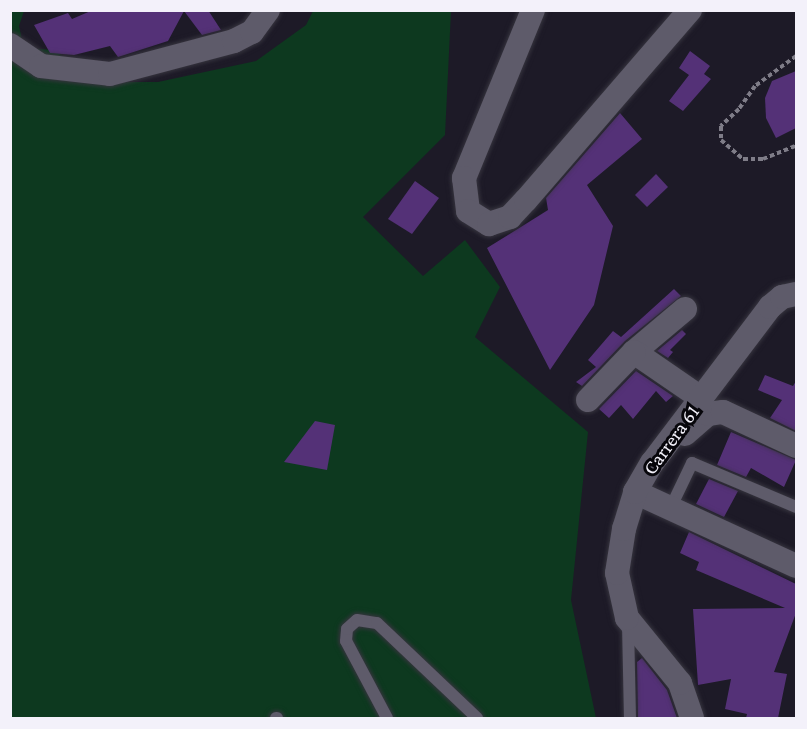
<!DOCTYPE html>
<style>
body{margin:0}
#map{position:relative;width:807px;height:729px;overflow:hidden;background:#1d1a27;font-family:"Crimson Pro",serif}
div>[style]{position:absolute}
.green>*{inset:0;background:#0d391f}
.building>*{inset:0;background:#543177}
.path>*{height:4px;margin-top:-2px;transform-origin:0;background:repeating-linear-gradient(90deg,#7f7d88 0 4.5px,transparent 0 7.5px)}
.roads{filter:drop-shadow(0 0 2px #36343e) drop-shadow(0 0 2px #36343e)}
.lane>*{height:12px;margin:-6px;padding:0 6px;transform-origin:6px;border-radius:6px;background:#5e5b6a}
.street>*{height:24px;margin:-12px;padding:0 12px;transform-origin:12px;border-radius:12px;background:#5e5b6a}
span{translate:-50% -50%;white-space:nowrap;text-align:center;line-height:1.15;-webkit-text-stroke:6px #07060b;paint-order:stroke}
.street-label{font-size:20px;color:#f3f1fa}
.frame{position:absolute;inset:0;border:12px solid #f3f1fa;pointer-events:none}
</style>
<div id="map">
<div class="green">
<div style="clip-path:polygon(10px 11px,24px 11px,19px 26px,24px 48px,55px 50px,87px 79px,129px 82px,158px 82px,256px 61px,306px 25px,313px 11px,451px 11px,445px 135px,363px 217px,423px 276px,465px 240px,500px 287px,475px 337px,588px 432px,571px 600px,596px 718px,11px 718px)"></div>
</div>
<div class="building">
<div style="clip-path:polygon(93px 10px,208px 10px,221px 30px,202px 35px,184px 11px,168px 41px,118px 57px,110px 46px,74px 55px,50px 53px,34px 25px,68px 13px,72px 19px)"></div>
<div style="clip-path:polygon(690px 51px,710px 66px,704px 74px,711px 79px,683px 111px,669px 101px,689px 75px,679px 68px)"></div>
<div style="clip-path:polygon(796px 71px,796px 128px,776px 138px,766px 118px,765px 98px,772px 81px)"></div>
<div style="clip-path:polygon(620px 113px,642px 139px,587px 185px,613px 226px,594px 305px,550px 370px,487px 248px,548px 210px,546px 198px)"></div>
<div style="clip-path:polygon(656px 174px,668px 187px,647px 207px,635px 195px)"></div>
<div style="clip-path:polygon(415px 181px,439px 198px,412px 234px,388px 219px)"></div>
<div style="clip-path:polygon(674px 289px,681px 296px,625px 341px,582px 386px,576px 382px,596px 367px,588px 360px,613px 331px,621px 337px)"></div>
<div style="clip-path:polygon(682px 330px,686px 334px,670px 350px,673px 352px,668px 358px,657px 351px)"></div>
<div style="clip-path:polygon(636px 371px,673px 396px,666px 402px,656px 391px,633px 419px,621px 405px,609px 418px,599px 409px)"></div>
<div style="clip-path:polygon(765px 375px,793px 386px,796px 381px,796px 431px,770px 418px,782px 400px,758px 390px)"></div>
<div style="clip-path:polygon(315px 421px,335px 425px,327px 470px,284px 462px)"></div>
<div style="clip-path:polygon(731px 432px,796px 460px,784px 487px,751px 468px,746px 477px,717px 465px)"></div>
<div style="clip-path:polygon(709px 479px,738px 491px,724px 517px,696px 504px)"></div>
<div style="clip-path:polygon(689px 532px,796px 584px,796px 613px,774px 672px,787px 674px,778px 718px,746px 718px,747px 714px,725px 709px,731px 679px,698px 685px,693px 609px,785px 608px,696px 570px,699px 562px,680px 553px)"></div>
<div style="clip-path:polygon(642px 658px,667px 690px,677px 718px,638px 718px,637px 662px)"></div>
</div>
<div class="path">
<div style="left:796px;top:56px;width:51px;rotate:143.8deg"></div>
<div style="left:755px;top:86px;width:28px;rotate:125deg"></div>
<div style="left:739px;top:109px;width:25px;rotate:137deg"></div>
<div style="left:721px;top:126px;width:14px;rotate:90deg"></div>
<div style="left:721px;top:140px;width:29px;rotate:41deg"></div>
<div style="left:743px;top:159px;width:20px"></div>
<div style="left:763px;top:159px;width:35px;rotate:-22deg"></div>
</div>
<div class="roads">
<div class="lane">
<div style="left:670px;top:509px;width:51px;rotate:-64.4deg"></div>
<div style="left:692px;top:463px;width:113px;rotate:22.9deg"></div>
<div style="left:628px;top:624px;width:94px;rotate:88.8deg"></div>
<div style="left:276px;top:718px;width:1px"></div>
<div style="left:387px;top:718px;width:87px;rotate:-118deg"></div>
<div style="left:346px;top:641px;width:12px;rotate:-85deg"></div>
<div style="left:347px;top:629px;width:13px;rotate:-42deg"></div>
<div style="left:357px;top:620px;width:20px;rotate:9deg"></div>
<div style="left:377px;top:623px;width:138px;rotate:43.5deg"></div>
</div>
<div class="street">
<div style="left:533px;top:10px;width:182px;rotate:112.3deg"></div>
<div style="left:464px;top:178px;width:33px;rotate:83deg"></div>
<div style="left:468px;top:211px;width:25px;rotate:32deg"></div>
<div style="left:489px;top:224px;width:22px;rotate:-18deg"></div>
<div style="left:510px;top:217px;width:23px;rotate:-47deg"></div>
<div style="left:526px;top:200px;width:251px;rotate:-49.2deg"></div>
<div style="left:10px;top:45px;width:37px;rotate:34deg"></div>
<div style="left:41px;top:66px;width:69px;rotate:6.6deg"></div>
<div style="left:110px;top:74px;width:128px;rotate:-14.9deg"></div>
<div style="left:234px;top:41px;width:20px;rotate:-27deg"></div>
<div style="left:252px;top:32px;width:27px;rotate:-54deg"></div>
<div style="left:685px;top:309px;width:67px;rotate:139.9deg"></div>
<div style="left:634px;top:352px;width:81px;rotate:34.5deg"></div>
<div style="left:588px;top:400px;width:66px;rotate:-46.2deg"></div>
<div style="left:685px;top:434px;width:30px;rotate:-41deg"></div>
<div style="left:708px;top:414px;width:15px;rotate:-8deg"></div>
<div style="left:723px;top:412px;width:81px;rotate:25deg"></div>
<div style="left:635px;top:492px;width:177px;rotate:24.7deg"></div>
<div style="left:692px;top:718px;width:37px;rotate:-109deg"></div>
<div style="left:680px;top:683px;width:84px;rotate:-129.2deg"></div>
<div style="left:627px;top:618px;width:46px;rotate:-102.5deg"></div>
<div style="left:617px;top:573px;width:45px;rotate:-81deg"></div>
<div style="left:624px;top:529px;width:39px;rotate:-73deg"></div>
<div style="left:635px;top:492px;width:34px;rotate:-60deg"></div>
<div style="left:652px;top:463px;width:196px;rotate:-52.9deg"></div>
<div style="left:770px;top:307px;width:16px;rotate:-40deg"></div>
<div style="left:782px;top:297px;width:14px;rotate:-12deg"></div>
</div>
</div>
<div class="street-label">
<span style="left:671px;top:440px;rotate:-54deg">Carrera 61</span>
</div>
<div class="frame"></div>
</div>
